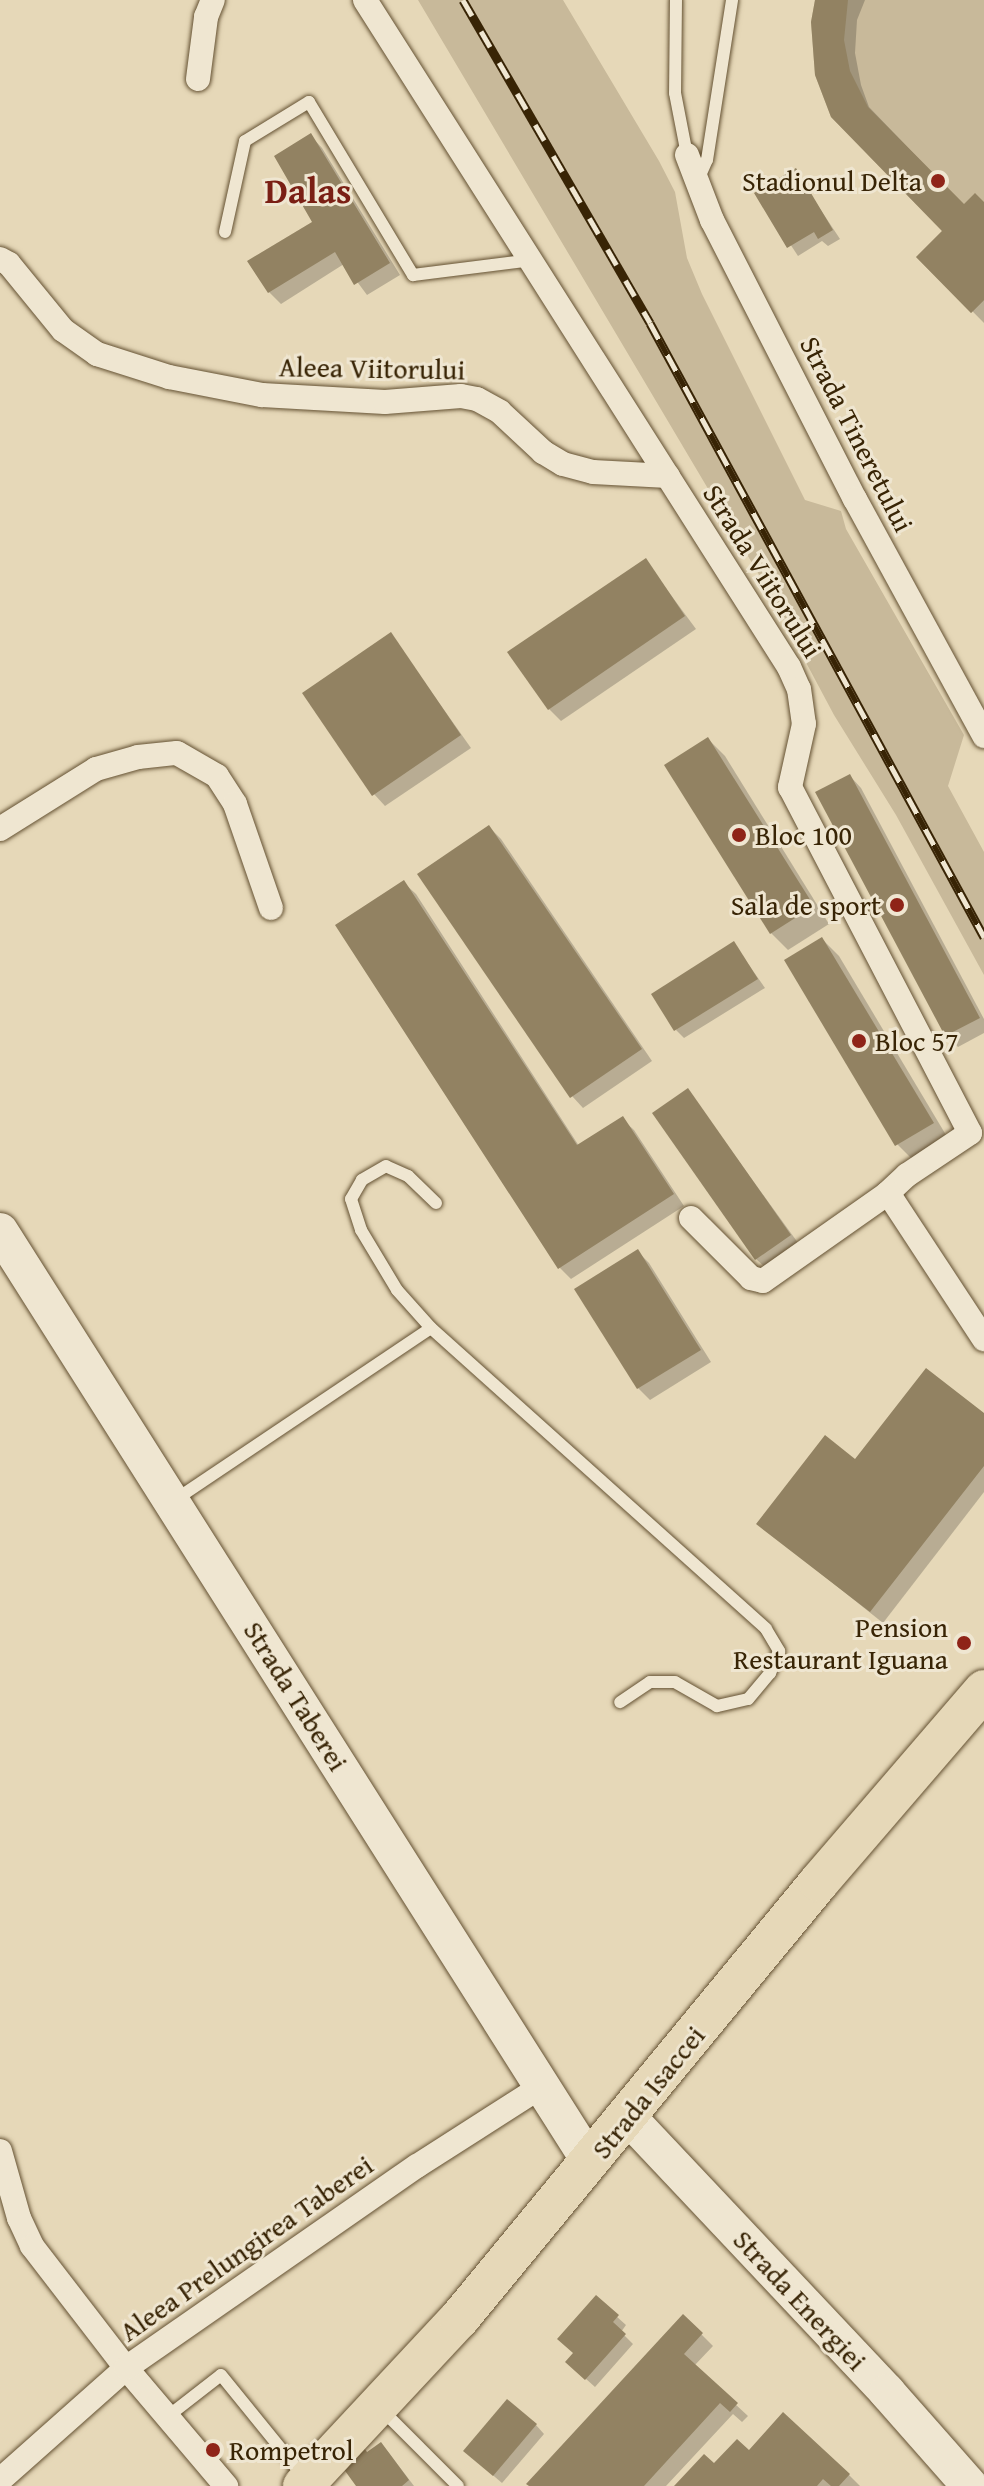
<!DOCTYPE html>
<style>
body{margin:0}
#map{position:relative;width:984px;height:2486px;overflow:hidden;background:#e6d8b8;font-family:"Gentium Book Plus",serif}
div>[style]{position:absolute}
.green>*{inset:0;background:#c8b99a}
.shadow>*{inset:0;background:#0003}
.building>*{inset:0;background:#928262}
.roads{filter:drop-shadow(0 0 2px #645132) drop-shadow(0 0 2px #645132)}
.lane>*{height:12px;margin:-6px;padding:0 6px;transform-origin:6px;border-radius:6px;background:#efe6d1}
.street>*{height:24px;margin:-12px;padding:0 12px;transform-origin:12px;border-radius:12px;background:#efe6d1}
.secondary>*{height:36px;margin:-18px;padding:0 18px;transform-origin:18px;border-radius:18px;background:#efe6d1}
.primary>*{height:40px;margin:-20px;padding:0 20px;transform-origin:20px;border-radius:20px;background:#e6d8b8}
.rail>*{height:9px;margin-top:-4.5px;transform-origin:0;background:repeating-linear-gradient(90deg,#efe6d1 0 18px,#382405 0 36px);box-sizing:border-box;border-block:2px solid #382405}
.dots>*{width:22px;height:22px;translate:-50% -50%;box-sizing:border-box;border:4px solid #efe6d1;border-radius:50%}
span{translate:-50% -50%;white-space:nowrap;text-align:center;line-height:1.15;-webkit-text-stroke:6px #efe6d1;paint-order:stroke}
.poi-label{font-size:28px;color:#382405}
.right{translate:-100% -50%;text-align:right}
.left{translate:0 -50%;text-align:left}
.street-label{font-size:28px;color:#382405}
.district-label{font-size:36px;color:#7a1f14;font-weight:700}
</style>
<div id="map">
<div class="green">
<div style="clip-path:polygon(418px 0,563px 0,659px 161px,675px 192px,687px 258px,702px 294px,805px 500px,841px 511px,846px 529px,964px 735px,948px 786px,984px 852px,984px 975px,896px 815px,834px 715px,761px 578px)"></div>
<div style="clip-path:polygon(815px 0,984px 0,984px 300px,971px 313px,916px 257px,942px 231px,831px 117px,815px 75px,811px 22px)"></div>
</div>
<div class="shadow">
<div style="clip-path:polygon(817px 0,865px 0,857px 20px,855px 53px,861px 85px,869px 107px,964px 206px,984px 204px,984px 323px,919px 257px,945px 231px,833px 116px)"></div>
<div style="clip-path:polygon(311px 136px,322px 148px,400px 275px,367px 295px,344px 264px,281px 304px,269px 292px,315px 222px)"></div>
<div style="clip-path:polygon(795px 171px,840px 239px,828px 246px,822px 241px,798px 256px,757px 194px)"></div>
<div style="clip-path:polygon(645px 560px,696px 629px,561px 721px,549px 709px)"></div>
<div style="clip-path:polygon(391px 635px,471px 748px,385px 806px,374px 794px)"></div>
<div style="clip-path:polygon(708px 739px,725px 756px,829px 924px,788px 950px,771px 933px)"></div>
<div style="clip-path:polygon(850px 776px,861px 788px,984px 1019px,984px 1033px,958px 1047px,946px 1035px)"></div>
<div style="clip-path:polygon(489px 827px,501px 839px,652px 1061px,583px 1108px,572px 1096px)"></div>
<div style="clip-path:polygon(404px 883px,416px 894px,579px 1146px,622px 1119px,634px 1130px,684px 1206px,571px 1279px,560px 1268px)"></div>
<div style="clip-path:polygon(822px 939px,839px 956px,949px 1140px,914px 1161px,897px 1144px)"></div>
<div style="clip-path:polygon(734px 944px,765px 988px,684px 1038px,676px 1030px)"></div>
<div style="clip-path:polygon(688px 1091px,801px 1247px,768px 1270px,756px 1259px)"></div>
<div style="clip-path:polygon(637px 1251px,649px 1263px,711px 1362px,650px 1400px,638px 1388px)"></div>
<div style="clip-path:polygon(984px 1416px,984px 1492px,883px 1623px,759px 1524px,855px 1462px)"></div>
<div style="clip-path:polygon(596px 2298px,626px 2325px,621px 2332px,633px 2344px,595px 2387px,576px 2370px)"></div>
<div style="clip-path:polygon(683px 2316px,713px 2346px,694px 2366px,748px 2416px,742px 2422px,733px 2414px,666px 2486px,531px 2486px)"></div>
<div style="clip-path:polygon(536px 2425px,544px 2434px,502px 2483px,474px 2459px)"></div>
<div style="clip-path:polygon(381px 2444px,389px 2453px,414px 2486px,359px 2486px,368px 2454px)"></div>
<div style="clip-path:polygon(749px 2453px,849px 2475px,860px 2486px,677px 2486px)"></div>
</div>
<div class="building">
<div style="clip-path:polygon(815px 0,848px 0,844px 40px,850px 71px,868px 107px,964px 204px,975px 193px,984px 202px,984px 300px,971px 313px,916px 257px,942px 231px,831px 117px,815px 75px,811px 22px)"></div>
<div style="clip-path:polygon(311px 133px,390px 263px,354px 285px,335px 252px,268px 293px,247px 261px,312px 222px,274px 156px)"></div>
<div style="clip-path:polygon(796px 168px,833px 230px,818px 239px,814px 232px,787px 248px,754px 193px)"></div>
<div style="clip-path:polygon(646px 558px,685px 616px,548px 710px,507px 652px)"></div>
<div style="clip-path:polygon(391px 632px,461px 735px,372px 796px,302px 693px)"></div>
<div style="clip-path:polygon(708px 737px,814px 906px,770px 934px,664px 765px)"></div>
<div style="clip-path:polygon(850px 774px,980px 1018px,945px 1036px,815px 792px)"></div>
<div style="clip-path:polygon(489px 825px,642px 1049px,570px 1098px,417px 874px)"></div>
<div style="clip-path:polygon(404px 880px,577px 1145px,623px 1116px,674px 1194px,558px 1269px,335px 925px)"></div>
<div style="clip-path:polygon(822px 937px,934px 1123px,895px 1146px,784px 960px)"></div>
<div style="clip-path:polygon(734px 941px,758px 979px,674px 1031px,651px 994px)"></div>
<div style="clip-path:polygon(688px 1088px,791px 1235px,755px 1260px,652px 1113px)"></div>
<div style="clip-path:polygon(638px 1249px,701px 1350px,637px 1389px,574px 1289px)"></div>
<div style="clip-path:polygon(926px 1368px,984px 1413px,984px 1466px,870px 1612px,756px 1524px,825px 1435px,855px 1459px)"></div>
<div style="clip-path:polygon(596px 2295px,619px 2315px,613px 2322px,626px 2334px,585px 2380px,565px 2362px,573px 2353px,557px 2339px)"></div>
<div style="clip-path:polygon(683px 2314px,703px 2333px,684px 2354px,738px 2403px,730px 2412px,720px 2403px,644px 2486px,529px 2486px,526px 2484px)"></div>
<div style="clip-path:polygon(507px 2399px,537px 2424px,493px 2476px,463px 2451px)"></div>
<div style="clip-path:polygon(783px 2412px,850px 2474px,839px 2486px,831px 2486px,823px 2479px,817px 2486px,674px 2486px,704px 2454px,714px 2463px,737px 2439px,749px 2450px)"></div>
<div style="clip-path:polygon(358px 2440px,367px 2452px,381px 2442px,409px 2480px,402px 2486px,356px 2486px,335px 2457px)"></div>
</div>
<div class="roads">
<div class="lane">
<div style="left:676px;top:0;width:93px;rotate:90.6deg"></div>
<div style="left:675px;top:93px;width:63px;rotate:79deg"></div>
<div style="left:698px;top:180px;width:22px;rotate:-66deg"></div>
<div style="left:707px;top:160px;width:162px;rotate:-81.1deg"></div>
<div style="left:225px;top:232px;width:93px;rotate:-77.6deg"></div>
<div style="left:245px;top:141px;width:75px;rotate:-31.4deg"></div>
<div style="left:309px;top:102px;width:202px;rotate:59deg"></div>
<div style="left:413px;top:275px;width:120px;rotate:-7.2deg"></div>
<div style="left:436px;top:1203px;width:39px;rotate:-136deg"></div>
<div style="left:408px;top:1176px;width:24px;rotate:-156deg"></div>
<div style="left:386px;top:1166px;width:28px;rotate:150deg"></div>
<div style="left:362px;top:1180px;width:22px;rotate:120deg"></div>
<div style="left:351px;top:1199px;width:33px;rotate:72deg"></div>
<div style="left:361px;top:1230px;width:70px;rotate:59deg"></div>
<div style="left:397px;top:1290px;width:51px;rotate:48.2deg"></div>
<div style="left:431px;top:1328px;width:450px;rotate:41.9deg"></div>
<div style="left:766px;top:1629px;width:26px;rotate:59deg"></div>
<div style="left:779px;top:1651px;width:24px;rotate:112deg"></div>
<div style="left:770px;top:1673px;width:34px;rotate:130deg"></div>
<div style="left:748px;top:1699px;width:32px;rotate:167deg"></div>
<div style="left:717px;top:1706px;width:48px;rotate:-150.3deg"></div>
<div style="left:675px;top:1682px;width:25px;rotate:180deg"></div>
<div style="left:650px;top:1682px;width:36px;rotate:146deg"></div>
<div style="left:175px;top:1500px;width:308px;rotate:-33.9deg"></div>
<div style="left:383px;top:2411px;width:106px;rotate:45deg"></div>
<div style="left:167px;top:2417px;width:68px;rotate:-37.9deg"></div>
<div style="left:221px;top:2375px;width:132px;rotate:50.9deg"></div>
</div>
<div class="street">
<div style="left:365px;top:0;width:790px;rotate:57.56deg"></div>
<div style="left:789px;top:667px;width:24px;rotate:66deg"></div>
<div style="left:799px;top:689px;width:35px;rotate:82deg"></div>
<div style="left:804px;top:724px;width:65px;rotate:102.5deg"></div>
<div style="left:790px;top:787px;width:390px;rotate:62.5deg"></div>
<div style="left:970px;top:1133px;width:76px;rotate:146.3deg"></div>
<div style="left:907px;top:1175px;width:26px;rotate:137deg"></div>
<div style="left:888px;top:1193px;width:175px;rotate:56.7deg"></div>
<div style="left:198px;top:79px;width:63px;rotate:-82.6deg"></div>
<div style="left:206px;top:17px;width:18px;rotate:-68deg"></div>
<div style="left:687px;top:155px;width:70px;rotate:69deg"></div>
<div style="left:712px;top:220px;width:314px;rotate:62.9deg"></div>
<div style="left:855px;top:499px;width:270px;rotate:61.4deg"></div>
<div style="left:0;top:259px;width:10px;rotate:29deg"></div>
<div style="left:9px;top:264px;width:85px;rotate:50.7deg"></div>
<div style="left:63px;top:330px;width:42px;rotate:35.2deg"></div>
<div style="left:97px;top:354px;width:76px;rotate:17.7deg"></div>
<div style="left:169px;top:377px;width:95px;rotate:11deg"></div>
<div style="left:262px;top:395px;width:123px;rotate:3.3deg"></div>
<div style="left:385px;top:402px;width:76px;rotate:-4.5deg"></div>
<div style="left:461px;top:396px;width:16px;rotate:11deg"></div>
<div style="left:477px;top:399px;width:26px;rotate:29deg"></div>
<div style="left:500px;top:412px;width:59px;rotate:42.9deg"></div>
<div style="left:543px;top:452px;width:23px;rotate:31deg"></div>
<div style="left:563px;top:464px;width:31px;rotate:15deg"></div>
<div style="left:593px;top:472px;width:75px;rotate:3.1deg"></div>
<div style="left:0;top:829px;width:113px;rotate:-32deg"></div>
<div style="left:96px;top:769px;width:44px;rotate:-15.9deg"></div>
<div style="left:138px;top:757px;width:39px;rotate:-6deg"></div>
<div style="left:177px;top:753px;width:46px;rotate:29.9deg"></div>
<div style="left:217px;top:776px;width:33px;rotate:57deg"></div>
<div style="left:235px;top:804px;width:110px;rotate:70.9deg"></div>
<div style="left:691px;top:1218px;width:85px;rotate:45deg"></div>
<div style="left:751px;top:1278px;width:12px;rotate:14deg"></div>
<div style="left:763px;top:1281px;width:153px;rotate:-35.1deg"></div>
<div style="left:0;top:2151px;width:70px;rotate:74.2deg"></div>
<div style="left:19px;top:2218px;width:31px;rotate:65deg"></div>
<div style="left:32px;top:2246px;width:154px;rotate:52.4deg"></div>
<div style="left:126px;top:2368px;width:155px;rotate:49.7deg"></div>
<div style="left:0;top:2480px;width:169px;rotate:-41.6deg"></div>
<div style="left:126px;top:2368px;width:354px;rotate:-34.8deg"></div>
<div style="left:417px;top:2166px;width:148px;rotate:-32.6deg"></div>
</div>
<div class="secondary">
<div style="left:0;top:1231px;width:1102px;rotate:57.64deg"></div>
<div style="left:628px;top:2117px;width:378px;rotate:46.7deg"></div>
<div style="left:887px;top:2392px;width:125px;rotate:48.6deg"></div>
</div>
<div class="primary">
<div style="left:303px;top:2486px;width:229px;rotate:-47deg"></div>
<div style="left:459px;top:2319px;width:566px;rotate:-50.52deg"></div>
<div style="left:819px;top:1882px;width:253px;rotate:-49.3deg"></div>
</div>
</div>
<div class="rail">
<div style="left:463px;top:0;width:373px;rotate:59.9deg"></div>
<div style="left:650px;top:323px;width:699px;rotate:61.45deg"></div>
</div>
<div class="dots">
<div style="left:938px;top:181px;background:#8f2418"></div>
<div style="left:739px;top:835px;background:#8f2418"></div>
<div style="left:897px;top:905px;background:#8f2418"></div>
<div style="left:859px;top:1041px;background:#8f2418"></div>
<div style="left:964px;top:1643px;background:#8f2418"></div>
<div style="left:213px;top:2450px;background:#8f2418"></div>
</div>
<div class="poi-label">
<span class="right" style="left:922px;top:181px">Stadionul Delta</span>
<span class="left" style="left:755px;top:835px">Bloc 100</span>
<span class="right" style="left:881px;top:905px">Sala de sport</span>
<span class="left" style="left:875px;top:1041px">Bloc 57</span>
<span class="right" style="left:948px;top:1643px">Pension<br>Restaurant Iguana</span>
<span class="left" style="left:229px;top:2450px">Rompetrol</span>
</div>
<div class="street-label">
<span style="left:372px;top:368px;rotate:1deg">Aleea Viitorului</span>
<span style="left:857px;top:434px;rotate:63deg">Strada Tineretului</span>
<span style="left:763px;top:571px;rotate:58deg">Strada Viitorului</span>
<span style="left:296px;top:1696px;rotate:58deg">Strada Taberei</span>
<span style="left:648px;top:2092px;rotate:-51deg">Strada Isaccei</span>
<span style="left:246px;top:2248px;rotate:-35deg">Aleea Prelungirea Taberei</span>
<span style="left:800px;top:2300px;rotate:47deg">Strada Energiei</span>
</div>
<div class="district-label">
<span style="left:308px;top:190px">Dalas</span>
</div>
</div>
